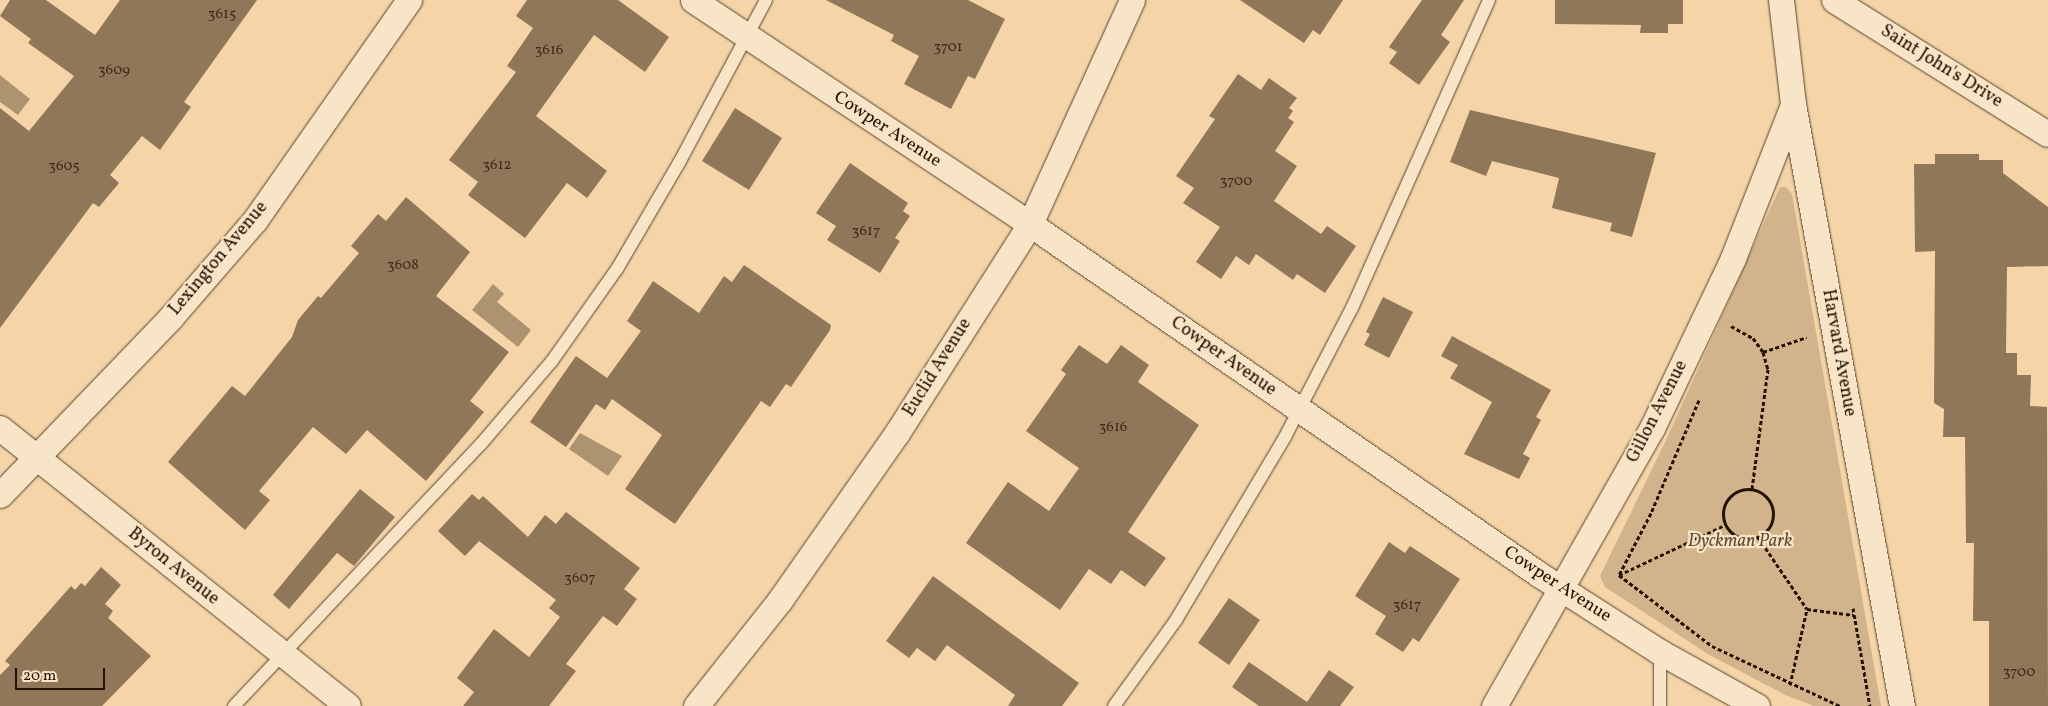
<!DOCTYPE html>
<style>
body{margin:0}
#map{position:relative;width:2048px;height:706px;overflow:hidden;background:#f5d5a8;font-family:Vollkorn,serif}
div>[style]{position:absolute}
.green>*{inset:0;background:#d1b48c}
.water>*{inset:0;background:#ae9370}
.building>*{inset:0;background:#917759}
.path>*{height:3px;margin-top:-1.5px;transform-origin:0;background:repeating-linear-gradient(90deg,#241204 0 4px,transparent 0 6.5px)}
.path>.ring{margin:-1.5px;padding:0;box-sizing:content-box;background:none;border:3px solid #241204;border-radius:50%}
.roads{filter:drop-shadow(0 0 1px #58432d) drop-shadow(0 0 1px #58432d)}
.lane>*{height:12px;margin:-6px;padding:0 6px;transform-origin:6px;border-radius:6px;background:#f8e4c6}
.street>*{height:25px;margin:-12.5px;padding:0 12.5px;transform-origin:12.5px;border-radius:12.5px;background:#f8e4c6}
span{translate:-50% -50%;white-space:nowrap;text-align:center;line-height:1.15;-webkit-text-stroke:4.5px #f8e4c6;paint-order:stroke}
.number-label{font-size:15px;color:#3f2b19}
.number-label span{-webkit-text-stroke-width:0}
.street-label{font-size:18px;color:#241204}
.park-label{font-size:18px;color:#614b34;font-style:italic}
.scale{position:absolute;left:15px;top:668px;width:90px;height:22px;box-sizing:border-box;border:2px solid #241204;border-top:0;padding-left:6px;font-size:15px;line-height:18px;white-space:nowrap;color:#241204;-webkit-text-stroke:4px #f8e4c6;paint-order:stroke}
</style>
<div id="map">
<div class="green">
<div style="clip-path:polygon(1780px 187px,1786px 187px,1792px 194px,1881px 706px,1814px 706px,1785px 695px,1708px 654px,1605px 587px,1600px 576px,1667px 438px)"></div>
</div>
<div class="water">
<div style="clip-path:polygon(0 75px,30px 99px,18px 115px,0 102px)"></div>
<div style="clip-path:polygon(493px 284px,504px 294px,497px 302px,531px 330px,518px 347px,472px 310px)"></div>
<div style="clip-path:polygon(580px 433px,622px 456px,608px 476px,569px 449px)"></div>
</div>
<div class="building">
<div style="clip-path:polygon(10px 0,46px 0,95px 35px,120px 0,257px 0,184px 102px,191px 107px,160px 150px,142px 136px,110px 175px,119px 183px,99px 207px,93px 203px,0 328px,0 108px,29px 131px,74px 76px,28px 43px,31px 39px,0 16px)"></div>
<div style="clip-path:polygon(527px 0,618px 0,669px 37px,645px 72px,594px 35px,536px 116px,607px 171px,587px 198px,567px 183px,525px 238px,468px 195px,478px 182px,449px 160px,516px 72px,507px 66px,533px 28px,516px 16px)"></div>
<div style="clip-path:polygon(826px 0,968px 0,1005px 19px,975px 79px,968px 76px,951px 109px,904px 84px,919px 56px,891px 41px,894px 35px)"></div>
<div style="clip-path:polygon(1240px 0,1343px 0,1320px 35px,1313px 30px,1304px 43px)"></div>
<div style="clip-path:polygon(1422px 0,1464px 0,1441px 35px,1450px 42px,1419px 85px,1389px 63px,1397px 52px,1389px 47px)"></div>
<div style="clip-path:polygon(1555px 0,1683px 0,1683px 24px,1668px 24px,1668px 33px,1640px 33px,1641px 25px,1555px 24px)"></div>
<div style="clip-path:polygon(1238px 74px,1261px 90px,1269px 78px,1297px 98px,1289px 108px,1293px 111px,1288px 118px,1294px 122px,1275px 151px,1297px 166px,1274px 201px,1321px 234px,1327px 226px,1356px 246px,1325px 293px,1297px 274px,1293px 280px,1256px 254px,1249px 265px,1236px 256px,1221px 279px,1196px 262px,1220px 227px,1183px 203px,1194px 188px,1176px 176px,1215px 119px,1209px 116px)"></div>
<div style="clip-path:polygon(735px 108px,782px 138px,749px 190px,702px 161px)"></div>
<div style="clip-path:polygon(1470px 110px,1656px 153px,1632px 237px,1610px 231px,1612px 223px,1552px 208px,1559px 178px,1492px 161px,1486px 176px,1450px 162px)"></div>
<div style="clip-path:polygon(1935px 154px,1979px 154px,1979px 160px,2003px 160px,2003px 173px,2048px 207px,2048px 266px,2007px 267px,2006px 353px,2017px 353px,2017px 375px,2031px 375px,2030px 406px,2047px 407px,2048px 706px,1989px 706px,1989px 621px,1973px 621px,1974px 543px,1966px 543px,1965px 437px,1943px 437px,1944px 409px,1934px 403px,1935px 251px,1915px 252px,1914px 164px,1935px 164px)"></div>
<div style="clip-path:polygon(850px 163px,908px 203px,903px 211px,910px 216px,895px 238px,900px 241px,880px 273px,827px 240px,836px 226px,816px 213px)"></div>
<div style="clip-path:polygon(406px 197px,470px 252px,436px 296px,509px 352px,470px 401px,484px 412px,426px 481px,367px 430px,346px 454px,313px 427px,259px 491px,270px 500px,245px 530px,168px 462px,232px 386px,245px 396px,292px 337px,298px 320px,318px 296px,321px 298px,359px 253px,351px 246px,378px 214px,386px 221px)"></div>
<div style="clip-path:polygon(744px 265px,831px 325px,830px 330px,791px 387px,786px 384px,770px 407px,761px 401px,675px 524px,625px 489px,662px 435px,612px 399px,605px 410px,596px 404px,566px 447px,530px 422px,576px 356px,607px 378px,641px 331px,627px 321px,653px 281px,699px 313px,724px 276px,732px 282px)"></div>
<div style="clip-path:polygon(1383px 297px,1413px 312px,1389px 358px,1364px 345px,1370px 334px,1366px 332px)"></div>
<div style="clip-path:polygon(1452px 336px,1551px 390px,1536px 417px,1541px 420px,1523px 454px,1530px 458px,1519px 479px,1464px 454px,1492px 402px,1450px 378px,1458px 365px,1441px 356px)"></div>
<div style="clip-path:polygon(1079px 345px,1107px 364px,1121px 345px,1149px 365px,1138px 382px,1199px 425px,1128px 532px,1166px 558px,1145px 587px,1121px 570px,1111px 584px,1089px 569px,1060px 610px,966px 543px,1008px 482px,1049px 511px,1079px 468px,1026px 431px,1066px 374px,1061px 370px)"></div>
<div style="clip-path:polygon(360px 489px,395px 517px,354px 566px,337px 553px,289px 609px,273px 595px)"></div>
<div style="clip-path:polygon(472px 494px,479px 500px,483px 496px,528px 537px,545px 515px,556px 524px,566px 512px,640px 568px,624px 589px,637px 599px,617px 626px,603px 616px,566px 664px,576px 671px,549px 706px,463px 706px,474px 692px,457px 678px,494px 629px,529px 657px,560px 617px,549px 608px,556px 600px,479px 541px,465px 556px,438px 531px)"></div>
<div style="clip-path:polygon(1389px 542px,1405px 553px,1410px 546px,1460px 579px,1419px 642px,1413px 638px,1403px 652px,1375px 634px,1386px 616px,1355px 596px)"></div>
<div style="clip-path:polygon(101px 567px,121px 585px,105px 604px,113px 611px,108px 618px,151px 656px,102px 706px,0 706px,0 675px,10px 665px,5px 661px,71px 586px,75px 590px,81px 583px,85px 586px)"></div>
<div style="clip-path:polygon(933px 576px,1079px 683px,1062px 706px,1008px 706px,1015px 695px,947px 645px,935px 661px,917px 648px,909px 658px,886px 641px)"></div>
<div style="clip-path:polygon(1229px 598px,1260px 620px,1229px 665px,1198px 643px)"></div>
<div style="clip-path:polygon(1249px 662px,1307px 702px,1329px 670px,1354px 687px,1340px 706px,1259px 706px,1232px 687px)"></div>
</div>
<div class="path">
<div style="left:1731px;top:326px;width:25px;rotate:29deg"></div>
<div style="left:1753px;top:338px;width:17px;rotate:54deg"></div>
<div style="left:1763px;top:352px;width:18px;rotate:74deg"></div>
<div style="left:1768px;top:369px;width:121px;rotate:97.6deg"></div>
<div style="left:1763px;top:352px;width:46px;rotate:-18.8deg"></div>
<div style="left:1699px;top:400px;width:123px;rotate:113deg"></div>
<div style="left:1651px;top:513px;width:70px;rotate:117.3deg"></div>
<div style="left:1619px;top:575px;width:117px;rotate:37.4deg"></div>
<div style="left:1712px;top:646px;width:141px;rotate:25.1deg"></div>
<div class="ring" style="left:1723px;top:489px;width:47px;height:47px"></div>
<div style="left:1758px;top:537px;width:87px;rotate:55.8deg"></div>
<div style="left:1807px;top:609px;width:47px;rotate:7.3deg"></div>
<div style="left:1619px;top:575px;width:117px;rotate:-25.3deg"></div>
<div style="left:1853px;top:608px;width:99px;rotate:80.2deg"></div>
<div style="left:1790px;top:685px;width:78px;rotate:-77.4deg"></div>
</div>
<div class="roads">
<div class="lane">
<div style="left:234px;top:706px;width:360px;rotate:-46.7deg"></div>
<div style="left:481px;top:444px;width:109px;rotate:-49.5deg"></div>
<div style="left:552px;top:361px;width:113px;rotate:-54.8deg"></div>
<div style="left:617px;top:269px;width:123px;rotate:-59.7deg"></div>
<div style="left:679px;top:163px;width:185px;rotate:-61.9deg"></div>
<div style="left:1114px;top:706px;width:106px;rotate:-54.2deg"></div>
<div style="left:1176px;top:620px;width:213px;rotate:-59.2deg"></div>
<div style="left:1285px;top:437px;width:145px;rotate:-62.6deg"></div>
<div style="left:1352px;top:308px;width:337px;rotate:-66deg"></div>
<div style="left:1660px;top:706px;width:54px;rotate:-90deg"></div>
</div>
<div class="street">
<div style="left:693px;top:0;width:405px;rotate:33.6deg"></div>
<div style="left:1030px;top:224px;width:619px;rotate:34.54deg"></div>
<div style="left:1540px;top:575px;width:143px;rotate:32.7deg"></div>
<div style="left:1660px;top:652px;width:111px;rotate:29.1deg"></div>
<div style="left:1781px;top:0;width:105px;rotate:83.4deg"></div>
<div style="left:1793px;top:104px;width:612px;rotate:79.74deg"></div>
<div style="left:1834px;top:0;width:252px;rotate:32.1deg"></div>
<div style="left:0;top:428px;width:445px;rotate:38.6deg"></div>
<div style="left:0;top:495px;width:247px;rotate:-46.1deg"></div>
<div style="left:171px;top:317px;width:128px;rotate:-49.1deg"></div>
<div style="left:255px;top:220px;width:269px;rotate:-55deg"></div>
<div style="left:696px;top:706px;width:135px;rotate:-51.6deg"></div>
<div style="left:780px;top:600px;width:204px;rotate:-55deg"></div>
<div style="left:897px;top:433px;width:248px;rotate:-57.5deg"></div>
<div style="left:1030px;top:224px;width:246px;rotate:-65.5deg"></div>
<div style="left:1494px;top:706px;width:320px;rotate:-60.4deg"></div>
<div style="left:1652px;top:428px;width:188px;rotate:-64.5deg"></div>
<div style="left:1733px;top:258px;width:164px;rotate:-68.6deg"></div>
</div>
</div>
<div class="number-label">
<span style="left:222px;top:15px">3615</span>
<span style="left:948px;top:48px">3701</span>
<span style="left:549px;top:51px">3616</span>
<span style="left:114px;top:71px">3609</span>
<span style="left:497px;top:166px">3612</span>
<span style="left:64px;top:167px">3605</span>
<span style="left:1236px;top:182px">3700</span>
<span style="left:866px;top:232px">3617</span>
<span style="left:403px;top:266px">3608</span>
<span style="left:1113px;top:428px">3616</span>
<span style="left:580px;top:579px">3607</span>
<span style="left:1407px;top:606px">3617</span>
<span style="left:2019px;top:673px">3700</span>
</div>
<div class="street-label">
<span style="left:1941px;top:67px;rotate:32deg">Saint John's Drive</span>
<span style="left:887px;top:130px;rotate:33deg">Cowper Avenue</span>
<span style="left:219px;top:259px;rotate:-50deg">Lexington Avenue</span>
<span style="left:1838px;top:353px;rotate:80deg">Harvard Avenue</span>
<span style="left:1223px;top:357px;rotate:35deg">Cowper Avenue</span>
<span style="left:938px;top:368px;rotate:-58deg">Euclid Avenue</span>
<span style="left:1658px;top:412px;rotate:-63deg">Gillon Avenue</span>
<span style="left:173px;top:567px;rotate:39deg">Byron Avenue</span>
<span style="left:1557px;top:585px;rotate:33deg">Cowper Avenue</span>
</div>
<div class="park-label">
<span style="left:1740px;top:542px">Dyckman Park</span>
</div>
<div class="scale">20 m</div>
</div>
